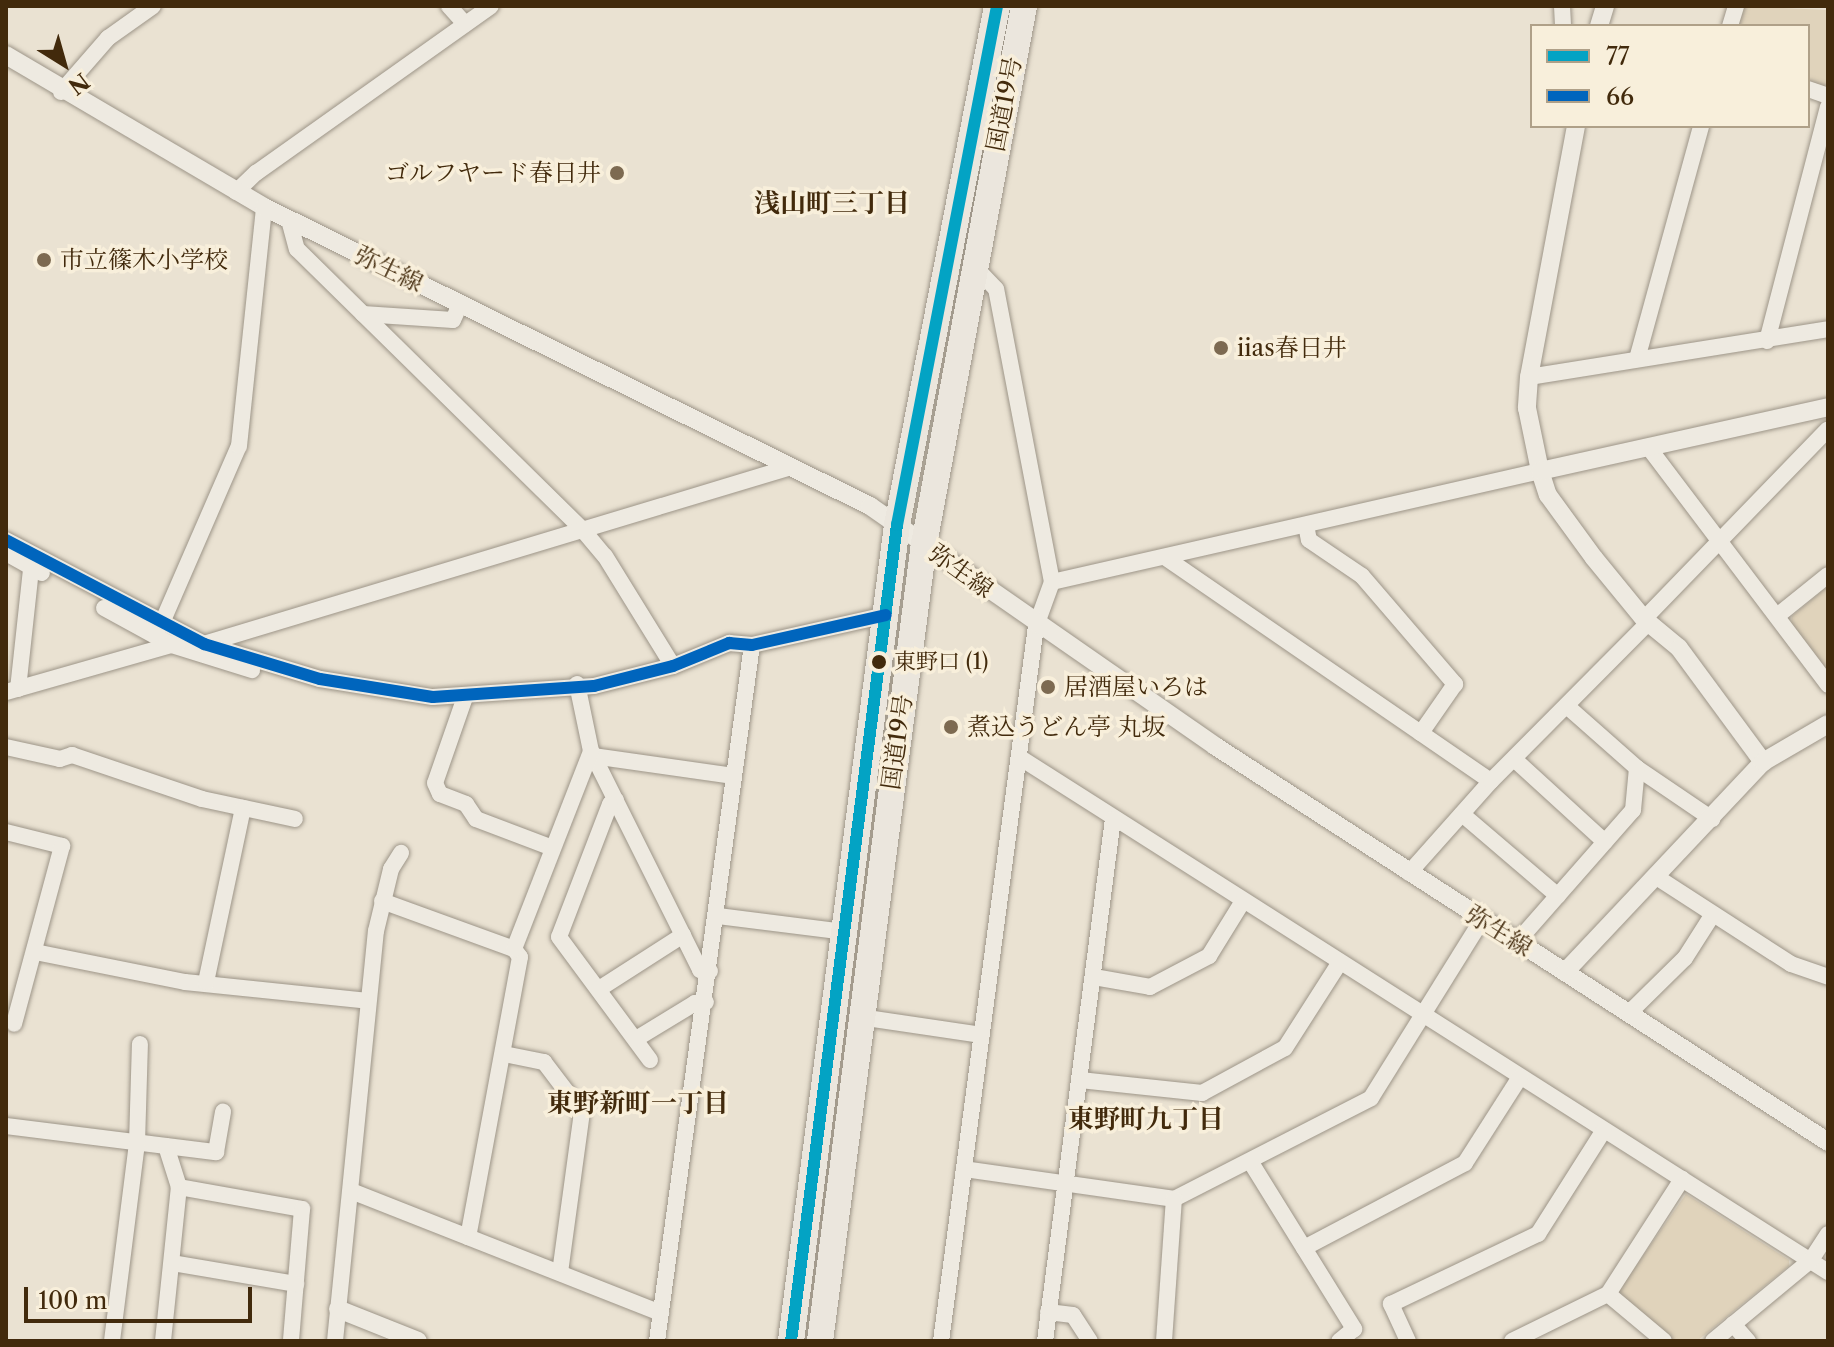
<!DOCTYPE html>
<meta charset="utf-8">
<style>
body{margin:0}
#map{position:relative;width:1834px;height:1347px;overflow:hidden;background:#eae2d2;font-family:"Libre Caslon Text","Noto Serif JP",serif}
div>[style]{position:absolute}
.green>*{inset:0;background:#e0d3bb}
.roads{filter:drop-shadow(0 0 2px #9d9588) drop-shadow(0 0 2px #9d9588)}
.minor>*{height:16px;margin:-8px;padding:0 8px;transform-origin:8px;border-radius:8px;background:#eeeae1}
.tertiary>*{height:18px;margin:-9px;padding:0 9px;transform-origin:9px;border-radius:9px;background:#eeeae1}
.trunk>*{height:26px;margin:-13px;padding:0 13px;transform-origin:13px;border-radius:13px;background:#ebe6dd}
.bus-1>*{height:12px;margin:-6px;padding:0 6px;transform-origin:6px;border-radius:6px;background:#03a3c4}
.bus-2>*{height:12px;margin:-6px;padding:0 6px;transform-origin:6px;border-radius:6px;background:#0065bd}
.dots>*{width:22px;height:22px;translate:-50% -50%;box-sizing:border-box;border:4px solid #f8efdb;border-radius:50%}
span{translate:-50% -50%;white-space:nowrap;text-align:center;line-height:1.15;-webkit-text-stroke:7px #f8efdb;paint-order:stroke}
.bus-label{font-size:22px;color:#422a0c}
.left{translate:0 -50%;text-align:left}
.street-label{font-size:24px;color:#422a0c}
.poi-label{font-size:24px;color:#422a0c}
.right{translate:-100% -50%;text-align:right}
.neighbourhood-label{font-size:26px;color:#422a0c;font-weight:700}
.frame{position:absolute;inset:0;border:8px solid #422a0c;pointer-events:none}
.legend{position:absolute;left:1530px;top:24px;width:280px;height:104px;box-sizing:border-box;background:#f8efdb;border:2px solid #afa088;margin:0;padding:10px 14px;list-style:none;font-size:24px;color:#422a0c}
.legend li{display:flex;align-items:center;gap:16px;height:40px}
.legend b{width:40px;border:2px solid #afa088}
.north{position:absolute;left:24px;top:24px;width:80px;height:80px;-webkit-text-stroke:6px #f8efdb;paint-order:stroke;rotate:143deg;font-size:22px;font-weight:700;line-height:32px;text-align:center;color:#422a0c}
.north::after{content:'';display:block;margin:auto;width:28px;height:36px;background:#422a0c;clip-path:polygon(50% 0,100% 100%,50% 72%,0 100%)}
.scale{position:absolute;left:24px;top:1287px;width:228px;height:36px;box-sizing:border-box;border:4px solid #422a0c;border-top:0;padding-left:10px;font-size:24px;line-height:28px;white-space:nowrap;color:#422a0c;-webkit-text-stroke:6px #f8efdb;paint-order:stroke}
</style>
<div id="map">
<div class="green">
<div style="clip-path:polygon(1741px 6px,1828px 10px,1828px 83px,1822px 88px,1808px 84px,1808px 26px,1735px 26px)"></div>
<div style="clip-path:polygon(907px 580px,807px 1338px,802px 1341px,888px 696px)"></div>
<div style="clip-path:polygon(1828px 586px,1828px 671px,1791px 623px,1792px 616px)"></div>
<div style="clip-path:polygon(1686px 1194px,1789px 1260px,1789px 1266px,1697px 1341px,1671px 1341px,1620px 1297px,1619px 1290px)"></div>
</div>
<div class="roads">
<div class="minor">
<div style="left:449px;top:6px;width:24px;rotate:48deg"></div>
<div style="left:1562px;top:6px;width:20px;rotate:87deg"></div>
<div style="left:1730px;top:26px;width:21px;rotate:-73deg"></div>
<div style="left:1808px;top:89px;width:21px;rotate:19deg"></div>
<div style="left:61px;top:92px;width:72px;rotate:-49deg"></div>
<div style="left:108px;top:38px;width:55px;rotate:-35.4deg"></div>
<div style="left:236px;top:192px;width:28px;rotate:-44deg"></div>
<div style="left:256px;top:173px;width:288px;rotate:-35.4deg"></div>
<div style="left:289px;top:220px;width:30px;rotate:75deg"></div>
<div style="left:297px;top:249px;width:400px;rotate:44.5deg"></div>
<div style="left:582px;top:529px;width:35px;rotate:50deg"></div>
<div style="left:605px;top:556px;width:129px;rotate:58.3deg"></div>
<div style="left:363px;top:314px;width:90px;rotate:3.8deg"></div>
<div style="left:453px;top:320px;width:17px;rotate:-66deg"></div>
<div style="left:1767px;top:341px;width:242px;rotate:-75.4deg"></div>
<div style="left:1637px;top:359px;width:242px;rotate:-74.6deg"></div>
<div style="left:1529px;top:377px;width:303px;rotate:-9.1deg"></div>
<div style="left:1649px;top:448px;width:297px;rotate:52.9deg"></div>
<div style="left:1306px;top:525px;width:15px;rotate:79deg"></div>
<div style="left:1309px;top:540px;width:64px;rotate:34.2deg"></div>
<div style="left:1362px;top:576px;width:143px;rotate:49.3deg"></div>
<div style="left:1455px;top:684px;width:60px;rotate:124.8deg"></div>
<div style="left:6px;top:540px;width:224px;rotate:27.7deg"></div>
<div style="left:204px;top:644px;width:121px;rotate:16.8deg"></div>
<div style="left:320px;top:679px;width:114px;rotate:9.1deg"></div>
<div style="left:433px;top:697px;width:161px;rotate:-3.9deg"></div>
<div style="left:594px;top:686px;width:81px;rotate:-14.2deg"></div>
<div style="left:673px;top:666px;width:61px;rotate:-22.3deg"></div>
<div style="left:729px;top:643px;width:23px;rotate:5deg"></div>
<div style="left:752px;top:645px;width:137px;rotate:-12.6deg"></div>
<div style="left:6px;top:553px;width:41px;rotate:29.1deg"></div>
<div style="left:1166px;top:558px;width:394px;rotate:34.5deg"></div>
<div style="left:1052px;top:582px;width:500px;rotate:-12.81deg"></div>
<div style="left:104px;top:608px;width:77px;rotate:28.6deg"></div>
<div style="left:172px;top:645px;width:84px;rotate:17.4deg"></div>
<div style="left:1777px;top:616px;width:65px;rotate:-38.8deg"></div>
<div style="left:1644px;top:619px;width:264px;rotate:-45.9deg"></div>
<div style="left:161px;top:625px;width:195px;rotate:-66.5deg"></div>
<div style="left:239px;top:446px;width:240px;rotate:-84deg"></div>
<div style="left:204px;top:644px;width:613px;rotate:-16.78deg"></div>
<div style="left:577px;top:684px;width:68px;rotate:78.2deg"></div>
<div style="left:591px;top:751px;width:245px;rotate:63.5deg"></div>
<div style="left:700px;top:970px;width:10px;rotate:6deg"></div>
<div style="left:18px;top:689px;width:130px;rotate:-83.8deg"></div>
<div style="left:6px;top:692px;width:179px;rotate:-15.9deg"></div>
<div style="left:465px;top:697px;width:91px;rotate:109.2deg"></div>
<div style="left:435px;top:783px;width:12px;rotate:66deg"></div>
<div style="left:440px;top:794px;width:28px;rotate:21deg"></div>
<div style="left:466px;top:804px;width:18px;rotate:56deg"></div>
<div style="left:476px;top:819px;width:79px;rotate:20.7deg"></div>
<div style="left:1569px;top:708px;width:91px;rotate:41.4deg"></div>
<div style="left:1637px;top:768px;width:91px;rotate:34.2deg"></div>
<div style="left:6px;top:747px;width:55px;rotate:12.5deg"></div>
<div style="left:60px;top:759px;width:13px;rotate:-18deg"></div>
<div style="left:72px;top:755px;width:137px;rotate:18.7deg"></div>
<div style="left:202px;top:799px;width:95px;rotate:12.1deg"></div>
<div style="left:593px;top:756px;width:142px;rotate:8.1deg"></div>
<div style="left:1019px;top:757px;width:959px;rotate:32.48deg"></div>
<div style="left:1514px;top:759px;width:123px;rotate:42.4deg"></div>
<div style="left:616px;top:800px;width:7px;rotate:146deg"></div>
<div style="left:610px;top:804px;width:142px;rotate:111deg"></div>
<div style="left:559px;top:937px;width:153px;rotate:53.5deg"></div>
<div style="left:1462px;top:814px;width:126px;rotate:40.5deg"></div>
<div style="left:6px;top:832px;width:58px;rotate:14deg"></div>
<div style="left:62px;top:846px;width:184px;rotate:105.1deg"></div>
<div style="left:1409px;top:873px;width:123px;rotate:-48.3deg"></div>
<div style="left:1491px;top:781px;width:223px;rotate:-45.2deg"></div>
<div style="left:1658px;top:878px;width:158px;rotate:32.9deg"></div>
<div style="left:1791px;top:964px;width:39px;rotate:19deg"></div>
<div style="left:382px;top:901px;width:140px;rotate:20deg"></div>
<div style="left:514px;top:949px;width:10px;rotate:53deg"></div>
<div style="left:520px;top:957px;width:285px;rotate:100.5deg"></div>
<div style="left:718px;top:916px;width:127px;rotate:7.2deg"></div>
<div style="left:1517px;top:942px;width:176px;rotate:-48.7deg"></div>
<div style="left:1633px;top:810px;width:42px;rotate:-84.6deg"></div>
<div style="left:514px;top:949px;width:212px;rotate:-68.7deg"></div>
<div style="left:35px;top:952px;width:153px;rotate:11.3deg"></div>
<div style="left:185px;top:982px;width:184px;rotate:5.9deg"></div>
<div style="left:1094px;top:977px;width:57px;rotate:10.1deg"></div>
<div style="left:1150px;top:987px;width:67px;rotate:-27.7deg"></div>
<div style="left:1209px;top:956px;width:65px;rotate:-58.3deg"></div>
<div style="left:206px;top:982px;width:178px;rotate:-78deg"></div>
<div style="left:599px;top:989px;width:100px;rotate:-32.7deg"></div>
<div style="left:1629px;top:1013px;width:78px;rotate:-44.5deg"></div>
<div style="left:1685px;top:958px;width:52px;rotate:-57.5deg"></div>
<div style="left:860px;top:1017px;width:123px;rotate:8.4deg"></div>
<div style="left:636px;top:1039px;width:69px;rotate:-31.4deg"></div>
<div style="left:695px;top:1003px;width:11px;rotate:-5deg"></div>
<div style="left:504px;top:1054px;width:41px;rotate:11.3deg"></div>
<div style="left:544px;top:1062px;width:63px;rotate:52.8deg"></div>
<div style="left:582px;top:1112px;width:162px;rotate:97.8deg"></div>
<div style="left:1080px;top:1080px;width:123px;rotate:6.1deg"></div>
<div style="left:1202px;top:1093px;width:94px;rotate:-28.5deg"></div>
<div style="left:1285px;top:1048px;width:102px;rotate:-57.4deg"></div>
<div style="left:6px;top:1126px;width:212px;rotate:7.1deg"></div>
<div style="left:216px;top:1152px;width:41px;rotate:-80.1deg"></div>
<div style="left:1250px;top:1161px;width:198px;rotate:58.2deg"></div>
<div style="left:1354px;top:1329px;width:19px;rotate:141deg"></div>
<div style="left:964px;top:1169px;width:212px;rotate:8.1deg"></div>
<div style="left:1174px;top:1199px;width:221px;rotate:-27.1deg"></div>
<div style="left:1371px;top:1098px;width:210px;rotate:-58.1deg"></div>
<div style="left:179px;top:1187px;width:125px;rotate:10.1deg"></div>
<div style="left:302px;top:1209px;width:132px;rotate:94.8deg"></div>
<div style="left:351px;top:1191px;width:333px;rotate:21.5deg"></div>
<div style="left:1304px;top:1248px;width:182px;rotate:-27.8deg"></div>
<div style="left:1465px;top:1163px;width:102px;rotate:-57.4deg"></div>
<div style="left:172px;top:1263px;width:126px;rotate:9.6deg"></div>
<div style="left:1608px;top:1294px;width:73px;rotate:40deg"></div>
<div style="left:1048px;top:1312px;width:25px;rotate:7deg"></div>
<div style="left:1073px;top:1315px;width:31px;rotate:57deg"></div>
<div style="left:1733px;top:1324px;width:23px;rotate:49deg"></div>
<div style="left:112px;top:1341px;width:200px;rotate:-82.8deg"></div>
<div style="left:137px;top:1143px;width:99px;rotate:-88.3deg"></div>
<div style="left:163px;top:1341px;width:155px;rotate:-84.1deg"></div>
<div style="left:179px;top:1187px;width:43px;rotate:-107.6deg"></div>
<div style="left:335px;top:1341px;width:412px;rotate:-84.3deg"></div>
<div style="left:376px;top:931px;width:64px;rotate:-76.4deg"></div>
<div style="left:391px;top:869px;width:19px;rotate:-58deg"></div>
<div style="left:657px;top:1341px;width:702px;rotate:-82.23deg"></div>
<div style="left:941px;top:1341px;width:721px;rotate:-82.43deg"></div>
<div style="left:1036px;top:626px;width:47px;rotate:-70deg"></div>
<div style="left:1052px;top:582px;width:298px;rotate:-100.8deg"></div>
<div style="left:996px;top:289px;width:30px;rotate:-134deg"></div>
<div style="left:1045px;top:1341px;width:526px;rotate:-82.58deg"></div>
<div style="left:1164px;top:1341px;width:142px;rotate:-86deg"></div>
<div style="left:1408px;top:1341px;width:41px;rotate:-114.7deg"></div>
<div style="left:1391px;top:1304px;width:163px;rotate:-25.5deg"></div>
<div style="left:1538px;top:1234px;width:123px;rotate:-57.6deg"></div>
<div style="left:1512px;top:1341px;width:107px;rotate:-26.1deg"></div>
<div style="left:1608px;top:1294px;width:137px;rotate:-57.2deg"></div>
<div style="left:1713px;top:1341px;width:127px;rotate:-39.6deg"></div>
<div style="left:1811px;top:1260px;width:31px;rotate:-57deg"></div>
</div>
<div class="tertiary">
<div style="left:1599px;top:26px;width:21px;rotate:-73deg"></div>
<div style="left:6px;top:55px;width:299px;rotate:30.5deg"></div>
<div style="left:264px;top:207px;width:676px;rotate:26.26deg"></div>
<div style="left:870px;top:506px;width:420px;rotate:34.8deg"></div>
<div style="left:1215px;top:746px;width:730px;rotate:32.86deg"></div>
<div style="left:1576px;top:126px;width:255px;rotate:100.6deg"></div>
<div style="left:1529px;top:377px;width:31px;rotate:94deg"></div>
<div style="left:1527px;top:408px;width:64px;rotate:78.3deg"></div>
<div style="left:1540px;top:471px;width:25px;rotate:72deg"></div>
<div style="left:1548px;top:495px;width:78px;rotate:53.9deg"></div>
<div style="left:1594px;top:558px;width:79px;rotate:50.7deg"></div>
<div style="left:1644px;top:619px;width:45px;rotate:39.6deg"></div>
<div style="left:1679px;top:648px;width:142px;rotate:53.6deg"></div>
<div style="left:1540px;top:471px;width:295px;rotate:-12.5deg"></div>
<div style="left:1565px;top:972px;width:289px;rotate:-46.7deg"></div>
<div style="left:1763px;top:762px;width:75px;rotate:-30.3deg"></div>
<div style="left:338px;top:1309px;width:86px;rotate:21.8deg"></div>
</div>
<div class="trunk">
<div style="left:791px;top:1341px;width:823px;rotate:-82.6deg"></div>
<div style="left:897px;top:525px;width:529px;rotate:-79.09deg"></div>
<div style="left:820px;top:1341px;width:804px;rotate:-82.57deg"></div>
<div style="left:924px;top:544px;width:547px;rotate:-79.47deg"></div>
</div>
</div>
<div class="bus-1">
<div style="left:791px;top:1341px;width:823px;rotate:-82.6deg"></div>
<div style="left:897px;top:525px;width:529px;rotate:-79.09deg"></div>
</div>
<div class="bus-2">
<div style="left:6px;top:540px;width:224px;rotate:27.7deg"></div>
<div style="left:204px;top:644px;width:121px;rotate:16.8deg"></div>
<div style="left:320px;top:679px;width:114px;rotate:9.1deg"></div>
<div style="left:433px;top:697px;width:161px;rotate:-3.9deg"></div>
<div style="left:594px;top:686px;width:81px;rotate:-14.2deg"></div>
<div style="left:673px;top:666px;width:61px;rotate:-22.3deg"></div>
<div style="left:729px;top:643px;width:23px;rotate:5deg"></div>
<div style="left:752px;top:645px;width:137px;rotate:-12.6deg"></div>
</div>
<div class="dots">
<div style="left:617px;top:173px;background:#7d6a51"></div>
<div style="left:44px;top:260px;background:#7d6a51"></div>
<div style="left:1221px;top:348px;background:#7d6a51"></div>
<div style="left:879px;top:662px;background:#422a0c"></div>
<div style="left:1048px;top:687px;background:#7d6a51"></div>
<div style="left:951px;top:727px;background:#7d6a51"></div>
</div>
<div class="bus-label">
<span class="left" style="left:894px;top:662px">東野口 (1)</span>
</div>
<div class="street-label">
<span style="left:1004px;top:104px;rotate:-79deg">国道19号</span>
<span style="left:389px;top:269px;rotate:26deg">弥生線</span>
<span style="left:961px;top:571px;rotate:36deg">弥生線</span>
<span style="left:897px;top:742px;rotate:-82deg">国道19号</span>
<span style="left:1499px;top:931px;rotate:32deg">弥生線</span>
</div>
<div class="poi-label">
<span class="right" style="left:601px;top:173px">ゴルフヤード春日井</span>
<span class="left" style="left:60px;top:260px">市立篠木小学校</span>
<span class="left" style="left:1237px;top:348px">iias春日井</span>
<span class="left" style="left:1064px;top:687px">居酒屋いろは</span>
<span class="left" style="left:967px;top:727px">煮込うどん亭 丸坂</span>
</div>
<div class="neighbourhood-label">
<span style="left:832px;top:204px">浅山町三丁目</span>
<span style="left:638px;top:1104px">東野新町一丁目</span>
<span style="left:1146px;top:1120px">東野町九丁目</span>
</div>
<div class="frame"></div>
<ul class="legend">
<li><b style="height:10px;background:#03a3c4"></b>77</li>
<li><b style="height:10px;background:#0065bd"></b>66</li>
</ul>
<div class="north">N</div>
<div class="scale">100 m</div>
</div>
